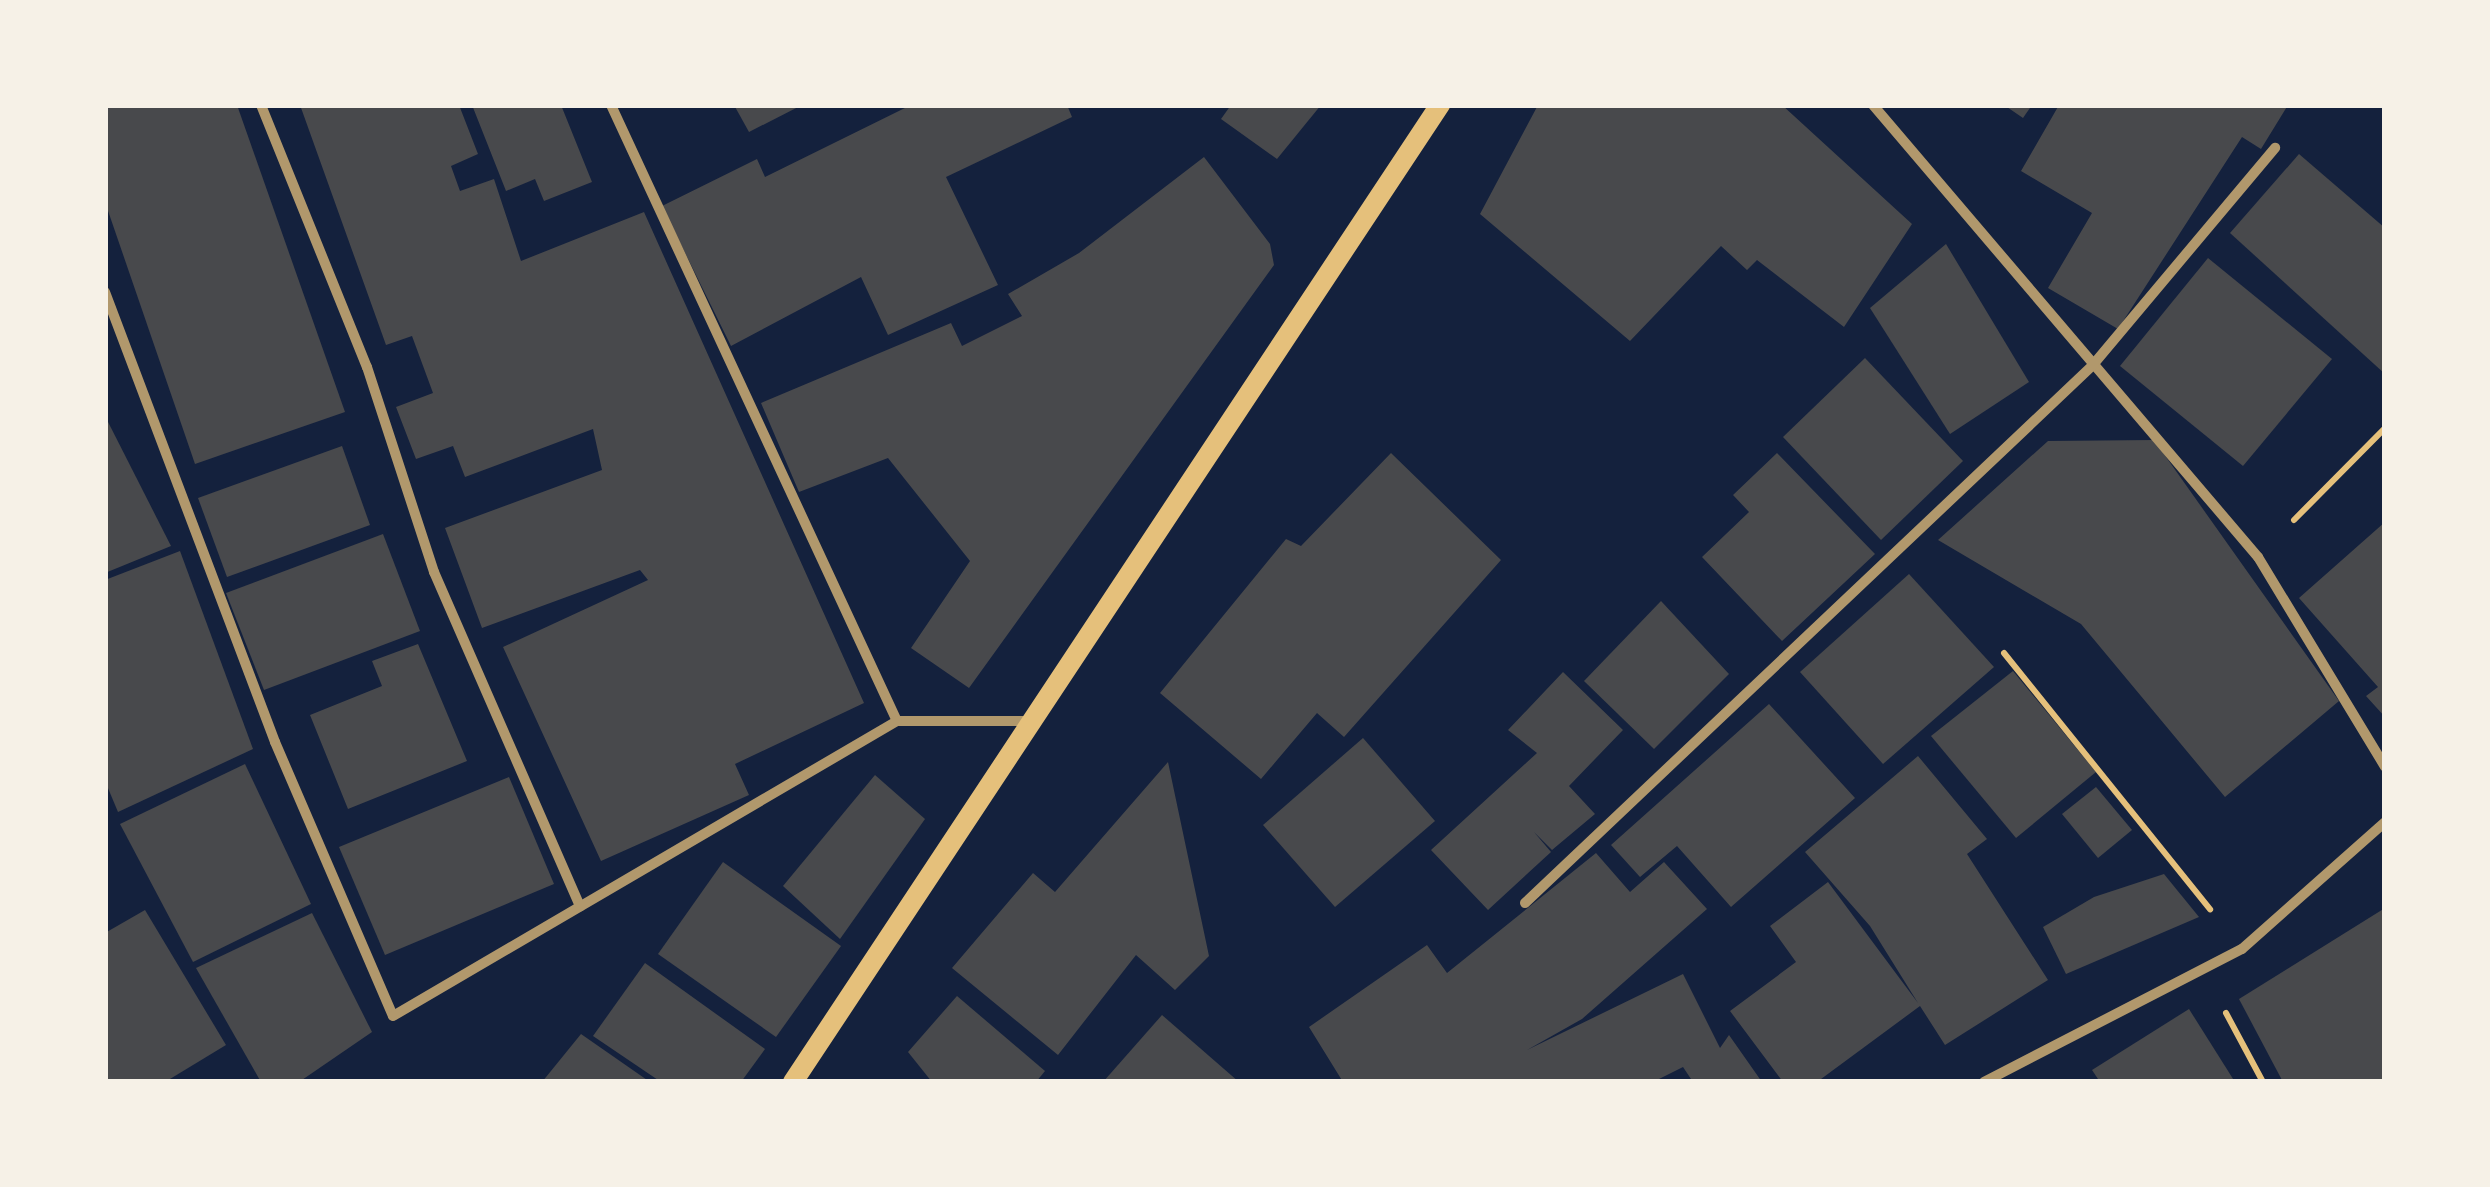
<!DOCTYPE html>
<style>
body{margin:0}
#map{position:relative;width:2490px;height:1187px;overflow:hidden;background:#14213d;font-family:"Noto Serif",serif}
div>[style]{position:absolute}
.building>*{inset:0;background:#48494c}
.path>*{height:6px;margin:-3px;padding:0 3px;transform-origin:3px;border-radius:3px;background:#e5c07b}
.minor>*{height:10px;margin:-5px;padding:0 5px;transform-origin:5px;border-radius:5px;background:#b1986c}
.secondary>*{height:20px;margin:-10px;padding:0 10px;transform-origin:10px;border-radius:10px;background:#e5c07b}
span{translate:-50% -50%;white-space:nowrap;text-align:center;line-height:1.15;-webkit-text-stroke:8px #f6f1e7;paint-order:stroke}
.frame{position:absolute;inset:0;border:108px solid #f6f1e7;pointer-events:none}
</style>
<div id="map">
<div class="building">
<div style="clip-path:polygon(105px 105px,237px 105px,345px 412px,195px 464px,105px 202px)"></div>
<div style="clip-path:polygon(300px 105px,459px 105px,478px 154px,451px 166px,460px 191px,494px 179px,521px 261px,644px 212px,864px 703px,735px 764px,749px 795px,601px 861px,503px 647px,648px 580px,640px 570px,482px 628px,445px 528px,602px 470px,593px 429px,465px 477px,453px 446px,416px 459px,396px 407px,433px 393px,412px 336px,386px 345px)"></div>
<div style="clip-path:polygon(472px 105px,561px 105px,592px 182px,544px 201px,535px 179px,506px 191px)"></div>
<div style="clip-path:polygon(734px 105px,802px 105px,749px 132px)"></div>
<div style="clip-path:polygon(911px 105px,1067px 105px,1072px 117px,946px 177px,998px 285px,888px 335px,861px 277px,731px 346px,662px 206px,757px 159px,765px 177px)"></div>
<div style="clip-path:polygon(1231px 105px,1321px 105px,1277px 159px,1221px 119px)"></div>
<div style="clip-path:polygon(1538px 105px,1782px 105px,1912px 224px,1844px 327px,1757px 260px,1747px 270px,1721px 246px,1630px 341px,1480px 214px)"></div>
<div style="clip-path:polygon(2004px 105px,2032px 105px,2023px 118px)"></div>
<div style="clip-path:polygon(2059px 105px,2288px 105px,2261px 149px,2242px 137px,2118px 329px,2048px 288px,2092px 213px,2021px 171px)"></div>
<div style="clip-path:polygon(2299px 154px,2385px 228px,2385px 374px,2230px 233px)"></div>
<div style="clip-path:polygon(1204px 157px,1270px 244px,1274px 265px,969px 688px,911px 648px,970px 561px,888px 458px,799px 492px,761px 403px,951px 323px,962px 346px,1022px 316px,1008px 294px,1079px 253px)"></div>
<div style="clip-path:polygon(1946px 244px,2029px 382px,1950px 434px,1870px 308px)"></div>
<div style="clip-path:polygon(2208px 258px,2332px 359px,2243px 466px,2120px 366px)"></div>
<div style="clip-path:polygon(1865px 358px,1963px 461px,1881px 540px,1783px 437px)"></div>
<div style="clip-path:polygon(105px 416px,171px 546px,105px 573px)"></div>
<div style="clip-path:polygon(2154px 440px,2339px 701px,2225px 797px,2081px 624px,1938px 540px,2048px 441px)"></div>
<div style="clip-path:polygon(342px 446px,370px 525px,227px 577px,198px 498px)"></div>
<div style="clip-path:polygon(1391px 453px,1501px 560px,1344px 737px,1317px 713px,1261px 779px,1160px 693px,1286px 539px,1301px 546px)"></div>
<div style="clip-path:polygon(1777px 453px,1875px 554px,1782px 641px,1702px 557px,1749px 512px,1733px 495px)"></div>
<div style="clip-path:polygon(2385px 522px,2385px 717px,2366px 696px,2378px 687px,2299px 598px)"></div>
<div style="clip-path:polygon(383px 534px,420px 631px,264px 690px,226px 593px)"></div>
<div style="clip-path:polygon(180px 551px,253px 749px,118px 812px,105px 781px,105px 580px)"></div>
<div style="clip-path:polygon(1909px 574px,1994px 667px,1883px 764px,1800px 672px)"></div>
<div style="clip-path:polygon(1661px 601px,1729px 674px,1654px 749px,1584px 681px)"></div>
<div style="clip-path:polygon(418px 644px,467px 761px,348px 809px,310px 715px,382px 686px,372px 661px)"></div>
<div style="clip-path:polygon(2013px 671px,2096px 772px,2016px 838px,1931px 736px)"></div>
<div style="clip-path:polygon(1563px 672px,1623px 730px,1569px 786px,1595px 814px,1552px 850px,1534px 832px,1551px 852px,1488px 910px,1431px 850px,1537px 753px,1508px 730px)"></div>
<div style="clip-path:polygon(1769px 704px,1855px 798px,1731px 907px,1677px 846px,1640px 877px,1611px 845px)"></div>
<div style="clip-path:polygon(1363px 738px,1435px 821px,1335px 907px,1263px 825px)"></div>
<div style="clip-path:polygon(1918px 756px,1987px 839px,1967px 854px,2048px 980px,1945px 1045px,1920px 1006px,1817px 1082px,1783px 1082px,1730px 1011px,1796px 962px,1770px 926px,1828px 882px,1918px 1003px,1870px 926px,1805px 852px)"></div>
<div style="clip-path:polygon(1168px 762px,1209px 956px,1175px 990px,1136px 955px,1058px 1055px,952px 968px,1033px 873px,1055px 892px)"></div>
<div style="clip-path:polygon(245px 764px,311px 904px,193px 962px,120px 824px)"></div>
<div style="clip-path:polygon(875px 775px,925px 819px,840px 939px,783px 886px)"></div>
<div style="clip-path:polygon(509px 777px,554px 884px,385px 955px,339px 847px)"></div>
<div style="clip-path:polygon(2096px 787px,2132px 830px,2098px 858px,2062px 814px)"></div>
<div style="clip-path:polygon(1596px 853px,1630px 892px,1664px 862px,1707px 909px,1582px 1019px,1527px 1050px,1683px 974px,1720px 1048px,1729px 1035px,1762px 1082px,1693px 1082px,1683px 1067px,1653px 1082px,1343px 1082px,1309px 1027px,1427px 945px,1447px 973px)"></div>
<div style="clip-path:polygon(723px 862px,841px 946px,776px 1037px,658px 954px)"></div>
<div style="clip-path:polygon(2164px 874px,2199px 917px,2066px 974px,2043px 927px,2094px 897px)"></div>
<div style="clip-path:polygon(2385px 908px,2385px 1082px,2283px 1082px,2239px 999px)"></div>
<div style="clip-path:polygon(145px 910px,226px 1045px,165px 1082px,106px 1082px,105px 933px)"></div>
<div style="clip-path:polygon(312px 913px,372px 1032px,299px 1082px,261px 1082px,196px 968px)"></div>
<div style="clip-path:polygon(645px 963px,765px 1049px,741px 1082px,661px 1082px,593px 1036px)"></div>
<div style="clip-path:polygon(957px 996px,1045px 1071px,1036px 1082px,932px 1082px,908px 1052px)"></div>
<div style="clip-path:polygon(2189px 1009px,2235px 1082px,2100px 1082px,2092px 1070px)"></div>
<div style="clip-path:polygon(1162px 1015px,1239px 1082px,1103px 1082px)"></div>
<div style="clip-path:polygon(581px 1034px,650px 1082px,542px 1082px)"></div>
</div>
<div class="path">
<div style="left:2294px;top:520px;width:129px;rotate:-45.3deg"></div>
<div style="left:2004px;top:653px;width:329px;rotate:51.2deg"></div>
<div style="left:2226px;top:1013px;width:78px;rotate:61.8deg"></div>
</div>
<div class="minor">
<div style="left:261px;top:105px;width:283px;rotate:68deg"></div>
<div style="left:367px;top:367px;width:216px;rotate:71.9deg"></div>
<div style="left:434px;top:572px;width:365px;rotate:66.4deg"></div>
<div style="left:611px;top:105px;width:679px;rotate:65.1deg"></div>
<div style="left:897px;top:721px;width:134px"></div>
<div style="left:1873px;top:105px;width:594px;rotate:49.58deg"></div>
<div style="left:2258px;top:557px;width:245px;rotate:58.8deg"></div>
<div style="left:105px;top:292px;width:481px;rotate:69.3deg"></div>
<div style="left:275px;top:742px;width:298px;rotate:66.7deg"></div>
<div style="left:393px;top:1016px;width:584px;rotate:-30.34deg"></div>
<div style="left:1525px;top:903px;width:781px;rotate:-43.44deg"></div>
<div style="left:2092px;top:366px;width:285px;rotate:-50deg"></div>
<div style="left:1984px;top:1082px;width:290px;rotate:-27.3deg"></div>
<div style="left:2242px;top:949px;width:191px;rotate:-41.6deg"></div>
</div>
<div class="secondary">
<div style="left:793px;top:1082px;width:1172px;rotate:-56.49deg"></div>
</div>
<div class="frame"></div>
</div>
